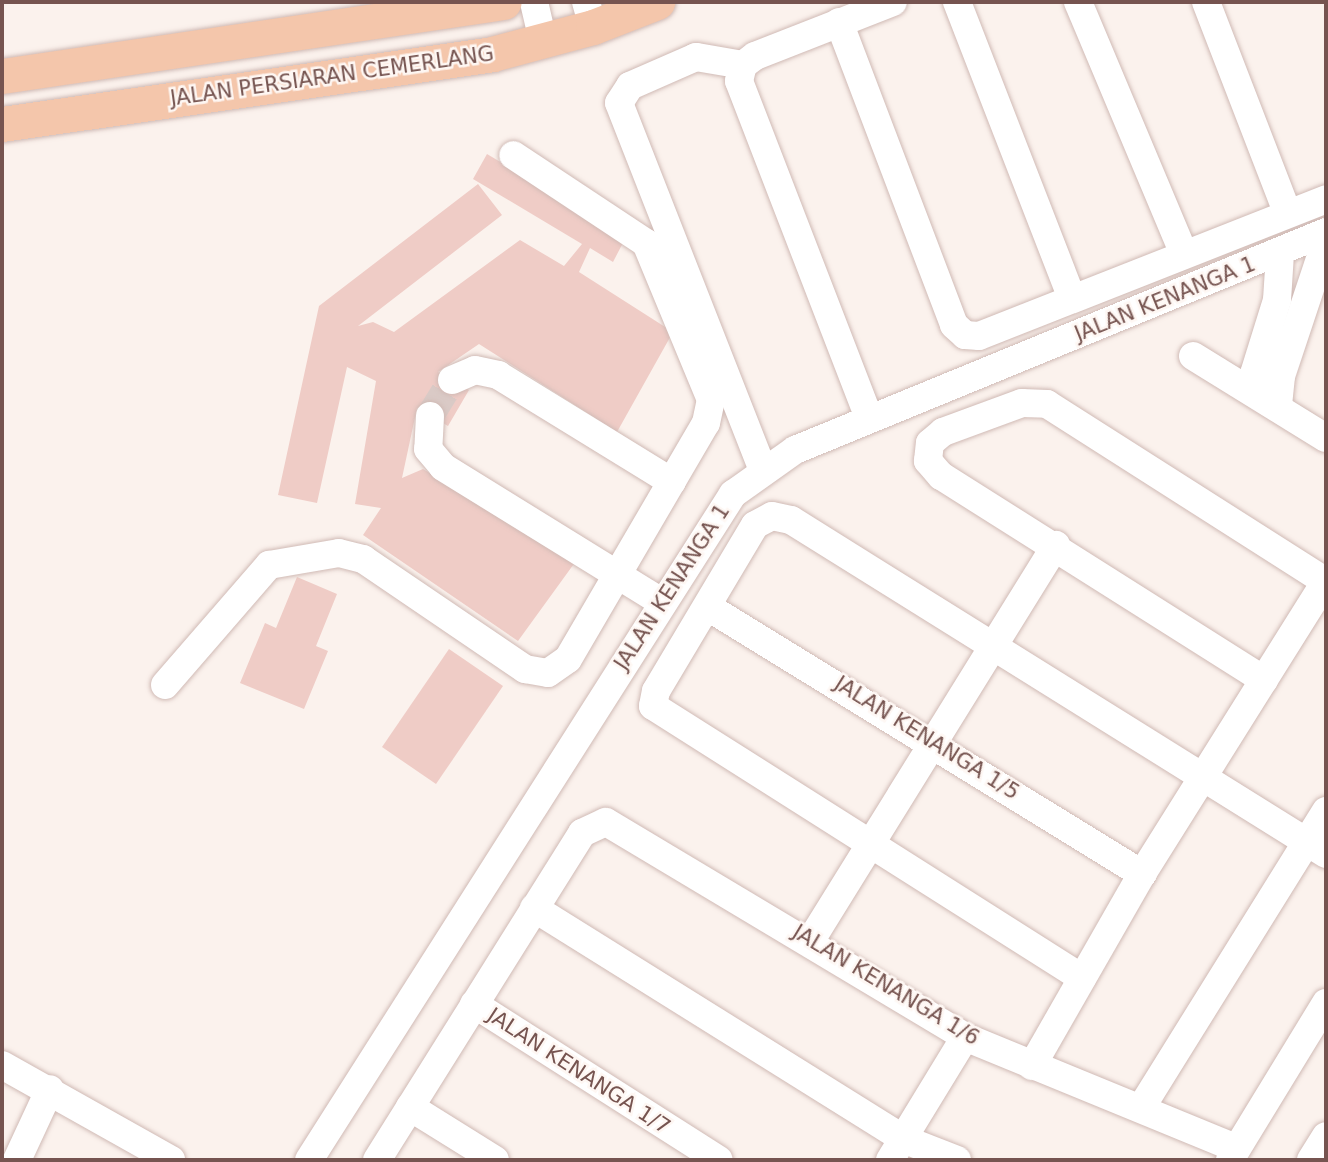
<!DOCTYPE html>
<style>
body{margin:0}
#map{position:relative;width:1328px;height:1162px;overflow:hidden;background:#fbf2ed;font-family:"DejaVu Sans",sans-serif}
div>[style]{position:absolute}
.building>*{inset:0;background:#efccc6}
.minor-tunnel>*{height:28px;margin-top:-14px;transform-origin:0;background:repeating-linear-gradient(90deg,#dacac6 0 28px,transparent 0 42px)}
.roads{filter:drop-shadow(0 0 2px #d0bab5) drop-shadow(0 0 2px #d0bab5)}
.minor>*{height:28px;margin:-14px;padding:0 14px;transform-origin:14px;border-radius:14px;background:#fff}
.major>*{height:35px;margin:-17.5px;padding:0 17.5px;transform-origin:17.5px;border-radius:17.5px;background:#f4c6ab}
span{translate:-50% -50%;white-space:nowrap;text-align:center;line-height:1.15;-webkit-text-stroke:5px #fef7f3;paint-order:stroke}
.street-label{font-size:21px;color:#765450}
.frame{position:absolute;inset:0;border:4px solid #765450;pointer-events:none}
</style>
<div id="map">
<div class="building">
<div style="clip-path:polygon(487px 154px,626px 237px,613px 262px,590px 248px,579px 272px,673px 332px,617px 432px,479px 344px,438px 372px,469px 390px,448px 426px,417px 408px,402px 478px,423px 469px,576px 561px,518px 641px,363px 535px,381px 508px,355px 504px,376px 381px,347px 367px,317px 503px,278px 495px,319px 306px,478px 184px,502px 215px,358px 326px,373px 322px,394px 332px,520px 240px,564px 266px,582px 244px,473px 179px)"></div>
<div style="clip-path:polygon(297px 577px,337px 594px,316px 646px,328px 651px,304px 709px,240px 683px,265px 623px,276px 628px)"></div>
<div style="clip-path:polygon(449px 649px,503px 686px,436px 784px,382px 747px)"></div>
</div>
<div class="minor-tunnel">
<div style="left:430px;top:416px;width:42px;rotate:-58.6deg"></div>
</div>
<div class="roads">
<div class="minor">
<div style="left:534px;top:2px;width:40px;rotate:77deg"></div>
<div style="left:586px;top:2px;width:26px;rotate:74deg"></div>
<div style="left:957px;top:2px;width:318px;rotate:68.8deg"></div>
<div style="left:1078px;top:2px;width:273px;rotate:67.2deg"></div>
<div style="left:1206px;top:2px;width:227px;rotate:68.9deg"></div>
<div style="left:839px;top:22px;width:324px;rotate:69.2deg"></div>
<div style="left:954px;top:325px;width:15px;rotate:42deg"></div>
<div style="left:965px;top:335px;width:14px;rotate:4deg"></div>
<div style="left:979px;top:336px;width:373px;rotate:-21.5deg"></div>
<div style="left:743px;top:65px;width:48px;rotate:-170.3deg"></div>
<div style="left:696px;top:57px;width:72px;rotate:156.3deg"></div>
<div style="left:630px;top:86px;width:20px;rotate:123deg"></div>
<div style="left:619px;top:103px;width:392px;rotate:68.6deg"></div>
<div style="left:1193px;top:356px;width:156px;rotate:31.7deg"></div>
<div style="left:452px;top:380px;width:25px;rotate:-23deg"></div>
<div style="left:475px;top:370px;width:24px;rotate:12deg"></div>
<div style="left:498px;top:375px;width:204px;rotate:31.6deg"></div>
<div style="left:1259px;top:391px;width:18px;rotate:-106deg"></div>
<div style="left:1254px;top:374px;width:77px;rotate:-72.7deg"></div>
<div style="left:1277px;top:300px;width:47px;rotate:-86.3deg"></div>
<div style="left:1278px;top:405px;width:29px;rotate:-84deg"></div>
<div style="left:1281px;top:376px;width:142px;rotate:-71.6deg"></div>
<div style="left:430px;top:416px;width:33px;rotate:93deg"></div>
<div style="left:428px;top:449px;width:23px;rotate:50deg"></div>
<div style="left:443px;top:467px;width:257px;rotate:31.7deg"></div>
<div style="left:869px;top:418px;width:361px;rotate:-111.1deg"></div>
<div style="left:739px;top:81px;width:16px;rotate:-76deg"></div>
<div style="left:743px;top:65px;width:15px;rotate:-37deg"></div>
<div style="left:755px;top:56px;width:148px;rotate:-21.4deg"></div>
<div style="left:708px;top:607px;width:510px;rotate:31.6deg"></div>
<div style="left:1264px;top:680px;width:382px;rotate:-147.7deg"></div>
<div style="left:941px;top:476px;width:20px;rotate:-131deg"></div>
<div style="left:928px;top:461px;width:18px;rotate:-84deg"></div>
<div style="left:930px;top:443px;width:17px;rotate:-40deg"></div>
<div style="left:943px;top:432px;width:84px;rotate:-20.2deg"></div>
<div style="left:1022px;top:403px;width:25px;rotate:2deg"></div>
<div style="left:1047px;top:404px;width:331px;rotate:32.5deg"></div>
<div style="left:165px;top:685px;width:159px;rotate:-49.1deg"></div>
<div style="left:269px;top:565px;width:71px;rotate:-9.7deg"></div>
<div style="left:339px;top:553px;width:25px;rotate:14deg"></div>
<div style="left:363px;top:559px;width:196px;rotate:34.2deg"></div>
<div style="left:525px;top:669px;width:23px;rotate:10deg"></div>
<div style="left:548px;top:673px;width:24px;rotate:-35deg"></div>
<div style="left:568px;top:659px;width:273px;rotate:-59.7deg"></div>
<div style="left:706px;top:423px;width:24px;rotate:-78deg"></div>
<div style="left:711px;top:400px;width:170px;rotate:-112.5deg"></div>
<div style="left:646px;top:243px;width:159px;rotate:-146.5deg"></div>
<div style="left:534px;top:908px;width:435px;rotate:32deg"></div>
<div style="left:903px;top:1139px;width:58px;rotate:21.3deg"></div>
<div style="left:811px;top:940px;width:465px;rotate:-58.2deg"></div>
<div style="left:1082px;top:978px;width:508px;rotate:-147.62deg"></div>
<div style="left:653px;top:706px;width:15px;rotate:-79deg"></div>
<div style="left:656px;top:691px;width:193px;rotate:-59.2deg"></div>
<div style="left:755px;top:525px;width:19px;rotate:-28deg"></div>
<div style="left:772px;top:516px;width:19px;rotate:12deg"></div>
<div style="left:791px;top:520px;width:631px;rotate:31.98deg"></div>
<div style="left:474px;top:1004px;width:290px;rotate:32.5deg"></div>
<div style="left:2px;top:1065px;width:194px;rotate:29.3deg"></div>
<div style="left:1032px;top:1066px;width:221px;rotate:-60.2deg"></div>
<div style="left:1142px;top:874px;width:346px;rotate:-57.9deg"></div>
<div style="left:410px;top:1107px;width:100px;rotate:31.9deg"></div>
<div style="left:1141px;top:1108px;width:350px;rotate:-58.1deg"></div>
<div style="left:17px;top:1160px;width:78px;rotate:-65.1deg"></div>
<div style="left:309px;top:1160px;width:790px;rotate:-57.52deg"></div>
<div style="left:733px;top:494px;width:76px;rotate:-35.4deg"></div>
<div style="left:795px;top:450px;width:574px;rotate:-22.32deg"></div>
<div style="left:377px;top:1160px;width:386px;rotate:-57.9deg"></div>
<div style="left:582px;top:833px;width:26px;rotate:-25deg"></div>
<div style="left:606px;top:822px;width:418px;rotate:30.9deg"></div>
<div style="left:965px;top:1037px;width:293px;rotate:22.3deg"></div>
<div style="left:890px;top:1160px;width:144px;rotate:-58.6deg"></div>
<div style="left:1230px;top:1160px;width:184px;rotate:-58.6deg"></div>
<div style="left:1311px;top:1160px;width:28px;rotate:-58deg"></div>
</div>
<div class="major">
<div style="left:2px;top:76px;width:507px;rotate:-8.39deg"></div>
<div style="left:2px;top:124px;width:495px;rotate:-8.1deg"></div>
<div style="left:492px;top:54px;width:105px;rotate:-15deg"></div>
<div style="left:593px;top:27px;width:69px;rotate:-21.3deg"></div>
</div>
</div>
<div class="street-label">
<span style="left:332px;top:76px;rotate:-8deg">JALAN PERSIARAN CEMERLANG</span>
<span style="left:1165px;top:299px;rotate:-22deg">JALAN KENANGA 1</span>
<span style="left:672px;top:587px;rotate:-57deg">JALAN KENANGA 1</span>
<span style="left:927px;top:738px;rotate:32deg">JALAN KENANGA 1/5</span>
<span style="left:886px;top:985px;rotate:31deg">JALAN KENANGA 1/6</span>
<span style="left:579px;top:1071px;rotate:33deg">JALAN KENANGA 1/7</span>
</div>
<div class="frame"></div>
</div>
